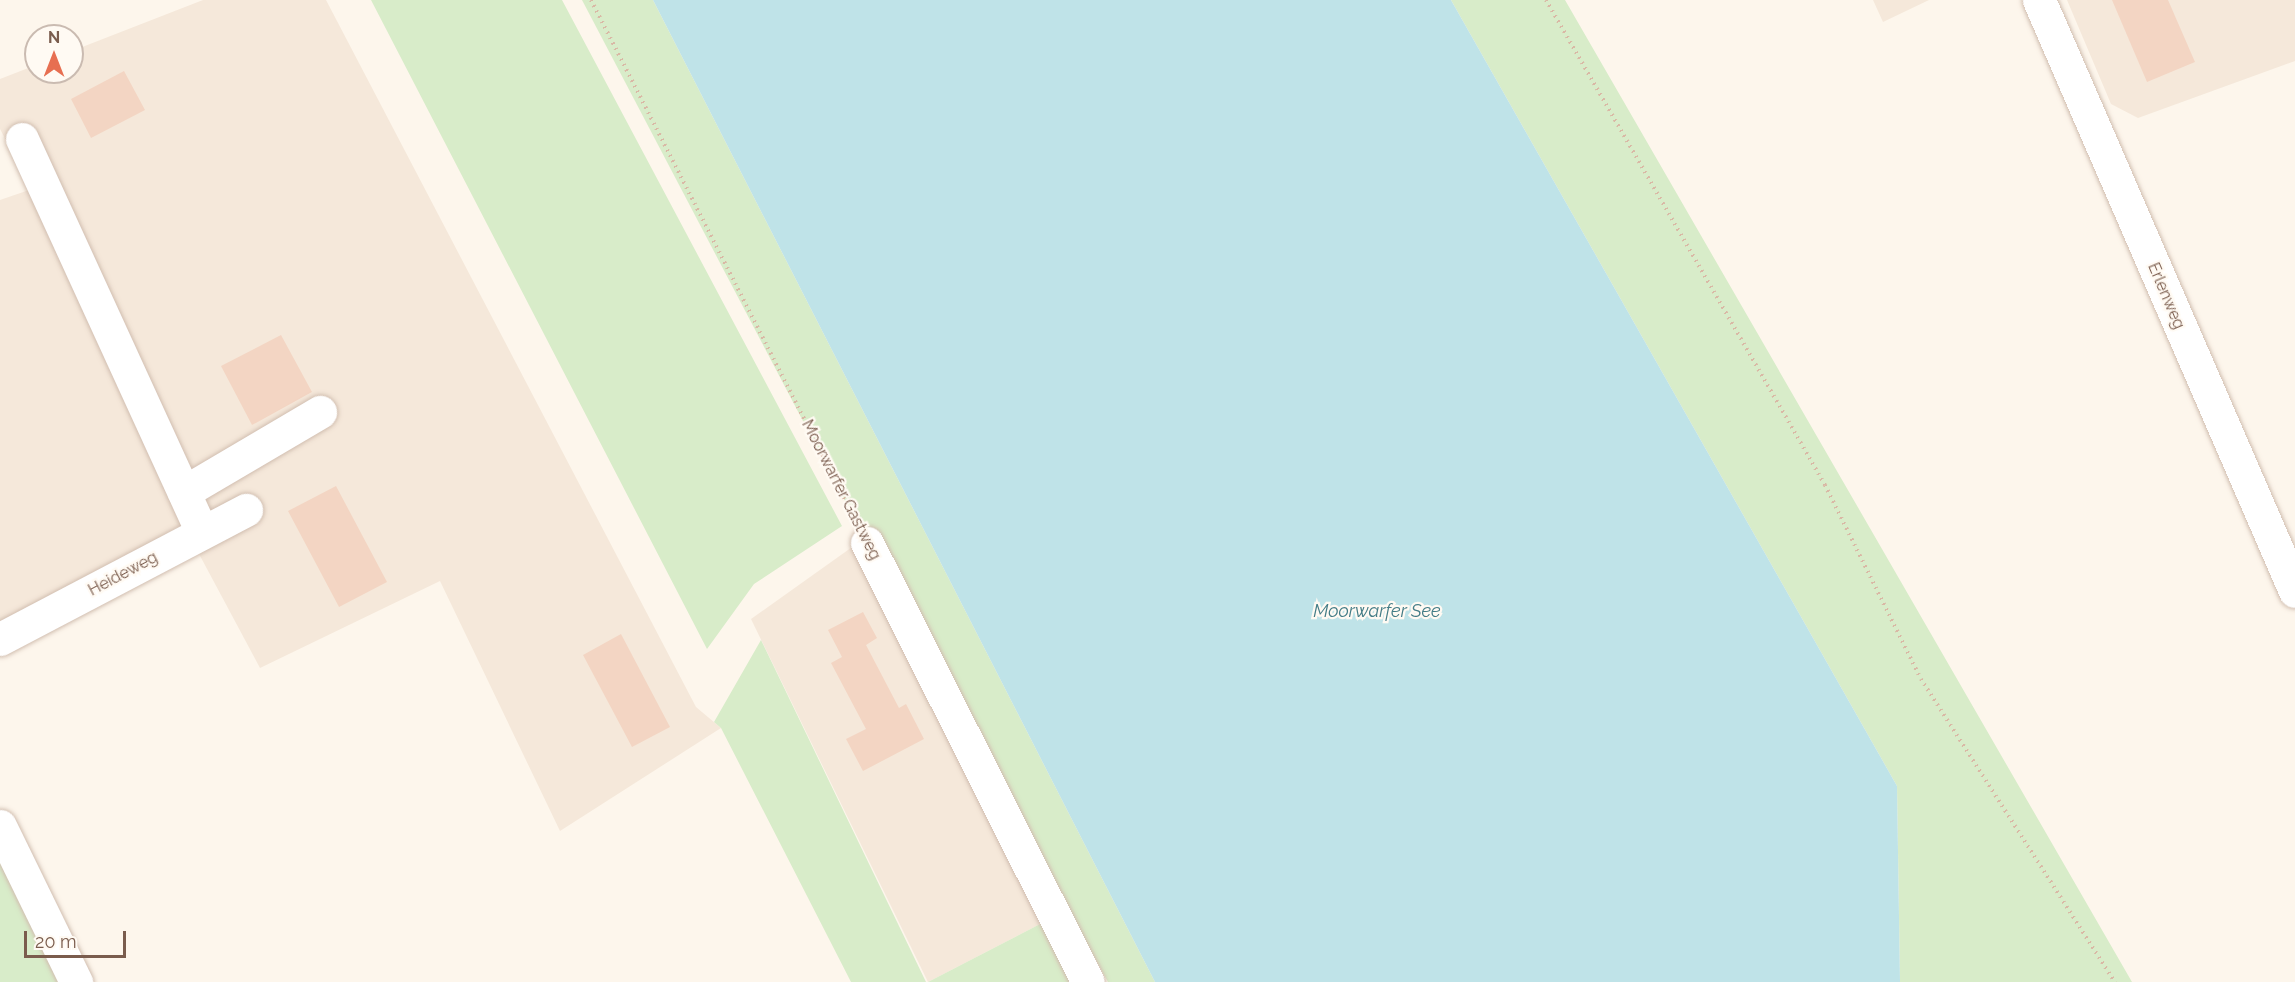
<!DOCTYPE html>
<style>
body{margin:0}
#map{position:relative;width:2295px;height:982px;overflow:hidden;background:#fdf6ec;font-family:Raleway,sans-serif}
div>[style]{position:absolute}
.residential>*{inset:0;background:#f5e8da}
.green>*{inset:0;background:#d8ecc9}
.water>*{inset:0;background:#bfe3e8}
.building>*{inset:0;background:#f3d5c3}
.path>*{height:4px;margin-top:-2px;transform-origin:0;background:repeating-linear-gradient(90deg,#d9b8a5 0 1.5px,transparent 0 6px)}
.roads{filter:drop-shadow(0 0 2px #d1beb0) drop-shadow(0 0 2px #d1beb0)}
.minor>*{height:33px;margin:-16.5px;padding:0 16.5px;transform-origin:16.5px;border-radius:16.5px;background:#fff}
span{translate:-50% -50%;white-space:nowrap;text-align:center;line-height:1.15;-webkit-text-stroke:4.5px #fffaf3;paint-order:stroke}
.street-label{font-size:16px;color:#7a5c4d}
.water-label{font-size:18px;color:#437c86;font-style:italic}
.north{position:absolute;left:24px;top:24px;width:60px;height:60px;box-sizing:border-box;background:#fffaf3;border:2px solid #cabbb1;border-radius:50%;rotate:0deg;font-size:16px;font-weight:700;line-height:24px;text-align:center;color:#7a5c4d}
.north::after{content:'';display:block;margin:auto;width:21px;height:27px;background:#e76f51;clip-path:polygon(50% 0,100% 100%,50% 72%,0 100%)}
.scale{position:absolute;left:24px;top:931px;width:102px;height:27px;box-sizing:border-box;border:3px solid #7a5c4d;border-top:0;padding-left:8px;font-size:18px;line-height:21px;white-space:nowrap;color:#7a5c4d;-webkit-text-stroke:4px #fffaf3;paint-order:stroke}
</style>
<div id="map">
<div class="residential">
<div style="clip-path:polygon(203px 0,326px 0,696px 707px,721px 728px,560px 831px,440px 581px,260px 668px,183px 524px,0 628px,0 200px,32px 189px,0 129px,0 79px,36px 65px,36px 72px,72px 72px,72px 51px)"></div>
<div style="clip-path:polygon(1873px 0,1929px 0,1883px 22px)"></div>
<div style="clip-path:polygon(2067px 0,2295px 0,2295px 61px,2138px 118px,2111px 104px)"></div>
<div style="clip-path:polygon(862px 540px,1044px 922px,928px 982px,751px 619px)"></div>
</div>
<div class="green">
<div style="clip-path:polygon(371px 0,562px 0,842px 526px,754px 584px,707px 649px)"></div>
<div style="clip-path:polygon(582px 0,653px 0,1155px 982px,1108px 982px,867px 543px)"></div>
<div style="clip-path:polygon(1451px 0,1565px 0,2132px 982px,1900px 982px,1897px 786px)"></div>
<div style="clip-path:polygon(761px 640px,926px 982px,851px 982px,721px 728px,714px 722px)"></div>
<div style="clip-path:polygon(0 859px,62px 982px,0 982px)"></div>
<div style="clip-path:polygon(1044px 922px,1073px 982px,928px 982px)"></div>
</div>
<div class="water">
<div style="clip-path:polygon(653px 0,1451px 0,1897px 786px,1900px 982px,1155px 982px)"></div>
</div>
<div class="building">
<div style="clip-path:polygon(2112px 0,2168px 0,2195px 62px,2147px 82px)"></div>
<div style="clip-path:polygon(124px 71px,145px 110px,91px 138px,71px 99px)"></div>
<div style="clip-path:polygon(281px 335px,312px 392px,252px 425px,221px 366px)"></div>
<div style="clip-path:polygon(336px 486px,387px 582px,339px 607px,288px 511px)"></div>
<div style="clip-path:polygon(863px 612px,877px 638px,866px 645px,899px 708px,906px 704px,924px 739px,863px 771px,846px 739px,866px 729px,831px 663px,842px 657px,828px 630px)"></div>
<div style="clip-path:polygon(621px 634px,670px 727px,632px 747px,583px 655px)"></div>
</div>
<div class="path">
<div style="left:591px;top:0;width:576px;rotate:63.03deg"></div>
<div style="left:1546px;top:0;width:560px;rotate:60.09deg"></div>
<div style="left:1825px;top:485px;width:216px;rotate:63.7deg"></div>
<div style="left:1921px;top:679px;width:360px;rotate:57.4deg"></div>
</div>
<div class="roads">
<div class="minor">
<div style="left:2039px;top:0;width:644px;rotate:66.58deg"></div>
<div style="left:22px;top:139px;width:432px;rotate:65.4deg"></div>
<div style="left:184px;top:492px;width:158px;rotate:-30.5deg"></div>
<div style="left:867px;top:543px;width:491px;rotate:63.3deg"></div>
<div style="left:0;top:639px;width:278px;rotate:-27.7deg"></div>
<div style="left:0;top:826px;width:174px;rotate:64deg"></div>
</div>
</div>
<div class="street-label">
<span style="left:2166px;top:296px;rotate:67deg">Erlenweg</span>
<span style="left:841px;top:490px;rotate:63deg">Moorwarfer Gastweg</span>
<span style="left:123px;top:574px;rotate:-28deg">Heideweg</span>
</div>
<div class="water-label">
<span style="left:1377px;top:611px">Moorwarfer See</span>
</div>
<div class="north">N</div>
<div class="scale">20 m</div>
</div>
